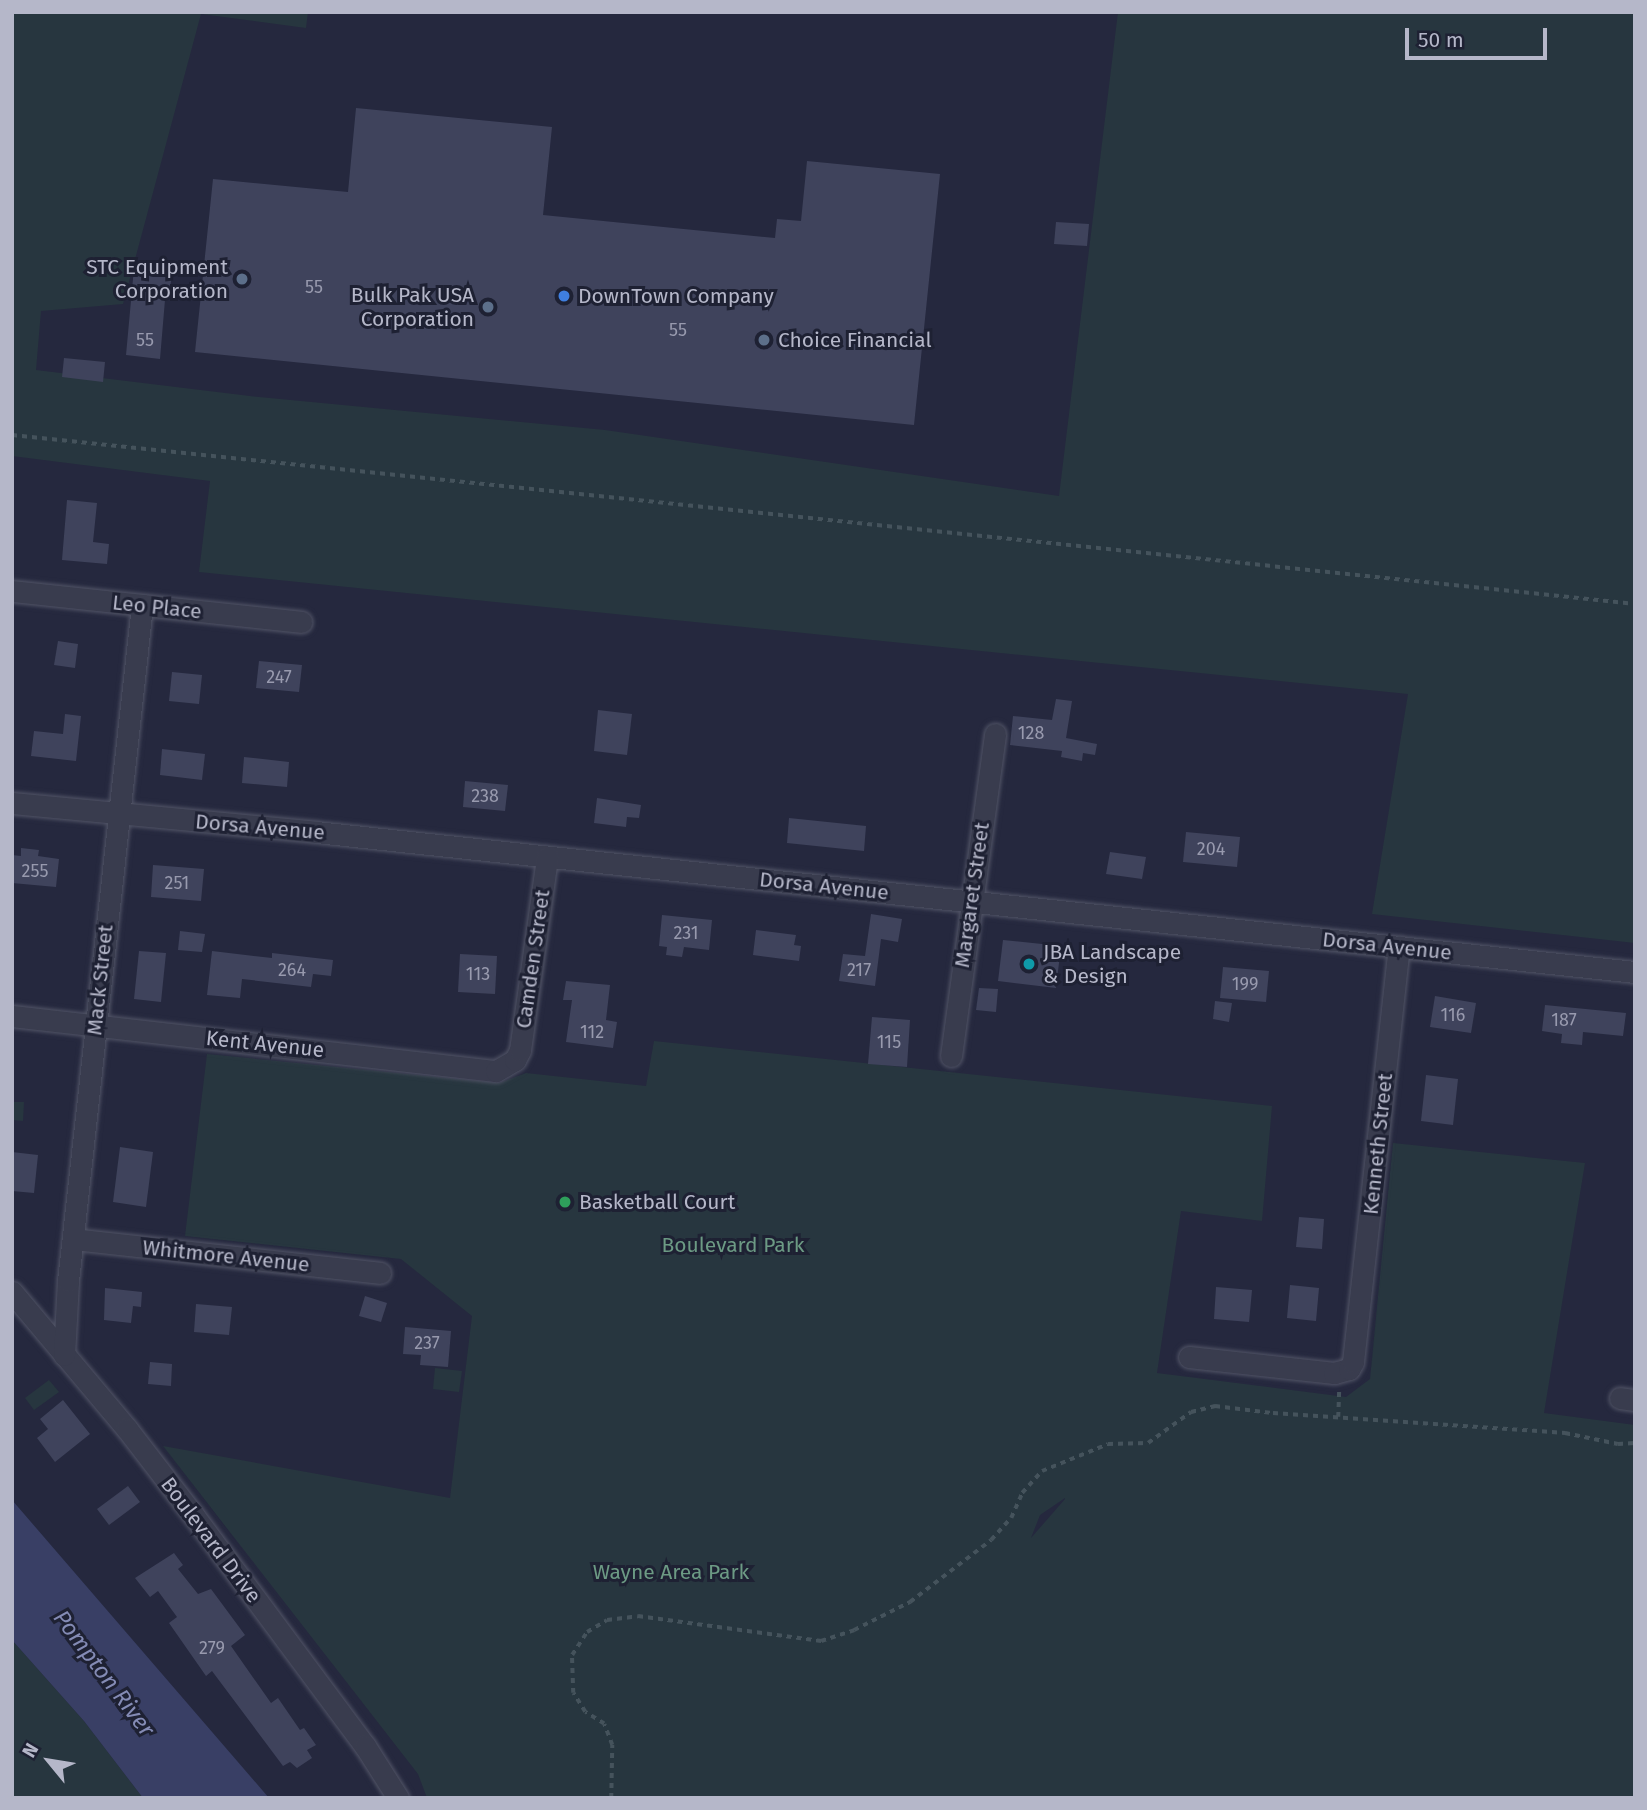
<!DOCTYPE html>
<style>
body{margin:0}
#map{position:relative;width:1647px;height:1810px;overflow:hidden;background:#25283e;font-family:"Fira Sans",sans-serif}
div>[style]{position:absolute}
.green>*{inset:0;background:#27363f}
.water>*{inset:0;background:#393f65}
.building>*{inset:0;background:#3f435c}
.path>*{height:3.5px;margin-top:-1.75px;transform-origin:0;background:repeating-linear-gradient(90deg,#45535c 0 5px,transparent 0 10px)}
.roads{filter:drop-shadow(0 0 2px #515466) drop-shadow(0 0 2px #515466)}
.minor>*{height:21px;margin:-10.5px;padding:0 10.5px;transform-origin:10.5px;border-radius:10.5px;background:#393c4e}
.dots>*{width:19px;height:19px;translate:-50% -50%;box-sizing:border-box;border:4px solid #1e2133;border-radius:50%}
span{translate:-50% -50%;white-space:nowrap;text-align:center;line-height:1.15;-webkit-text-stroke:6px #1e2133;paint-order:stroke}
.number-label{font-size:18px;color:#989aae}
.number-label span{-webkit-text-stroke-width:0}
.poi-label{font-size:21px;color:#b5b7c9}
.right{translate:-100% -50%;text-align:right}
.left{translate:0 -50%;text-align:left}
.street-label{font-size:21px;color:#b5b7c9}
.park-label{font-size:21px;color:#6c9a84}
.water-label{font-size:23px;color:#848bb5;font-style:italic}
.frame{position:absolute;inset:0;border:14px solid #b5b7c9;pointer-events:none}
.north{position:absolute;left:14px;top:1726px;width:70px;height:70px;-webkit-text-stroke:5px #1e2133;paint-order:stroke;rotate:300deg;font-size:19px;font-weight:700;line-height:28px;text-align:center;color:#b5b7c9}
.north::after{content:'';display:block;margin:auto;width:24px;height:32px;background:#b5b7c9;clip-path:polygon(50% 0,100% 100%,50% 72%,0 100%)}
.scale{position:absolute;left:1405px;top:28px;width:142px;height:32px;box-sizing:border-box;border:4px solid #b5b7c9;border-top:0;padding-left:9px;font-size:21px;line-height:24px;white-space:nowrap;color:#b5b7c9;-webkit-text-stroke:5px #1e2133;paint-order:stroke}
</style>
<div id="map">
<div class="green">
<div style="clip-path:polygon(12px 12px,308px 12px,306px 28px,201px 14px,123px 304px,41px 311px,36px 370px,259px 397px,605px 430px,1059px 496px,1118px 12px,1635px 12px,1635px 943px,1372px 914px,1408px 694px,199px 572px,210px 481px,12px 456px)"></div>
<div style="clip-path:polygon(evenodd,654px 1041px,1272px 1106px,1262px 1221px,1181px 1211px,1157px 1373px,1346px 1397px,1370px 1379px,1393px 1143px,1585px 1163px,1544px 1413px,1635px 1425px,1635px 1798px,427px 1798px,418px 1774px,163px 1446px,450px 1498px,472px 1316px,401px 1259px,185px 1236px,207px 1054px,499px 1083px,526px 1073px,646px 1086px,654px 1041px,1065px 1498px,1065px 1499px,1031px 1538px,1040px 1515px,1065px 1498px)"></div>
<div style="clip-path:polygon(12px 1102px,24px 1102px,23px 1121px,12px 1120px)"></div>
<div style="clip-path:polygon(435px 1368px,462px 1371px,459px 1392px,433px 1389px)"></div>
<div style="clip-path:polygon(49px 1380px,59px 1392px,34px 1410px,25px 1398px)"></div>
<div style="clip-path:polygon(12px 1640px,84px 1721px,143px 1798px,12px 1798px)"></div>
</div>
<div class="water">
<div style="clip-path:polygon(12px 1500px,269px 1798px,143px 1798px,84px 1721px,12px 1640px)"></div>
</div>
<div class="building">
<div style="clip-path:polygon(356px 108px,552px 127px,543px 215px,775px 238px,777px 219px,801px 221px,807px 161px,940px 174px,914px 425px,195px 352px,213px 179px,348px 192px)"></div>
<div style="clip-path:polygon(1056px 222px,1089px 224px,1087px 246px,1054px 244px)"></div>
<div style="clip-path:polygon(134px 268px,172px 274px,170px 289px,166px 288px,160px 359px,126px 355px)"></div>
<div style="clip-path:polygon(64px 358px,105px 362px,103px 382px,62px 377px)"></div>
<div style="clip-path:polygon(67px 500px,97px 503px,93px 542px,109px 544px,107px 564px,62px 560px)"></div>
<div style="clip-path:polygon(58px 641px,78px 644px,75px 668px,54px 665px)"></div>
<div style="clip-path:polygon(259px 661px,302px 665px,299px 692px,256px 688px)"></div>
<div style="clip-path:polygon(172px 672px,202px 675px,199px 704px,169px 701px)"></div>
<div style="clip-path:polygon(1056px 699px,1072px 701px,1066px 738px,1097px 744px,1095px 755px,1083px 753px,1082px 761px,1061px 757px,1062px 751px,1010px 745px,1013px 716px,1052px 720px)"></div>
<div style="clip-path:polygon(598px 710px,632px 714px,627px 755px,594px 751px)"></div>
<div style="clip-path:polygon(65px 714px,81px 716px,76px 761px,31px 756px,34px 731px,63px 734px)"></div>
<div style="clip-path:polygon(162px 749px,205px 754px,202px 780px,160px 775px)"></div>
<div style="clip-path:polygon(244px 757px,289px 762px,287px 787px,242px 783px)"></div>
<div style="clip-path:polygon(465px 781px,508px 785px,505px 811px,463px 807px)"></div>
<div style="clip-path:polygon(597px 798px,641px 805px,639px 818px,627px 817px,626px 827px,594px 823px)"></div>
<div style="clip-path:polygon(789px 818px,866px 826px,864px 851px,787px 843px)"></div>
<div style="clip-path:polygon(1186px 832px,1240px 837px,1237px 867px,1183px 862px)"></div>
<div style="clip-path:polygon(21px 848px,39px 850px,38px 856px,59px 859px,56px 887px,12px 883px,12px 855px,21px 856px)"></div>
<div style="clip-path:polygon(1110px 852px,1146px 857px,1142px 879px,1106px 874px)"></div>
<div style="clip-path:polygon(153px 865px,204px 869px,201px 901px,151px 897px)"></div>
<div style="clip-path:polygon(871px 914px,902px 919px,898px 942px,881px 939px,875px 986px,839px 981px,843px 954px,865px 956px)"></div>
<div style="clip-path:polygon(662px 915px,712px 920px,709px 950px,684px 947px,682px 957px,666px 955px,667px 947px,659px 946px)"></div>
<div style="clip-path:polygon(756px 930px,796px 935px,794px 945px,801px 946px,799px 961px,753px 955px)"></div>
<div style="clip-path:polygon(180px 931px,205px 934px,202px 952px,178px 950px)"></div>
<div style="clip-path:polygon(1003px 940px,1061px 946px,1056px 988px,998px 981px)"></div>
<div style="clip-path:polygon(139px 951px,166px 953px,161px 1002px,134px 999px)"></div>
<div style="clip-path:polygon(212px 951px,272px 958px,272px 953px,333px 960px,331px 976px,313px 974px,311px 987px,242px 979px,240px 998px,207px 995px)"></div>
<div style="clip-path:polygon(460px 954px,497px 956px,495px 994px,458px 992px)"></div>
<div style="clip-path:polygon(1223px 967px,1269px 971px,1266px 1002px,1220px 998px)"></div>
<div style="clip-path:polygon(566px 981px,610px 985px,606px 1020px,617px 1022px,613px 1048px,566px 1042px,572px 1000px,563px 1000px)"></div>
<div style="clip-path:polygon(979px 988px,998px 989px,996px 1012px,976px 1010px)"></div>
<div style="clip-path:polygon(1435px 996px,1476px 1003px,1471px 1033px,1430px 1027px)"></div>
<div style="clip-path:polygon(1215px 1001px,1232px 1003px,1229px 1022px,1213px 1019px)"></div>
<div style="clip-path:polygon(1545px 1005px,1626px 1013px,1623px 1036px,1583px 1032px,1582px 1045px,1561px 1043px,1562px 1034px,1542px 1031px)"></div>
<div style="clip-path:polygon(872px 1017px,910px 1020px,907px 1067px,868px 1064px)"></div>
<div style="clip-path:polygon(1426px 1075px,1458px 1079px,1453px 1125px,1421px 1121px)"></div>
<div style="clip-path:polygon(120px 1147px,153px 1152px,146px 1207px,113px 1202px)"></div>
<div style="clip-path:polygon(12px 1152px,38px 1155px,34px 1193px,12px 1191px)"></div>
<div style="clip-path:polygon(1299px 1217px,1324px 1219px,1322px 1249px,1296px 1247px)"></div>
<div style="clip-path:polygon(1290px 1285px,1319px 1288px,1316px 1321px,1287px 1318px)"></div>
<div style="clip-path:polygon(1216px 1287px,1252px 1290px,1249px 1322px,1214px 1319px)"></div>
<div style="clip-path:polygon(105px 1288px,142px 1292px,141px 1307px,133px 1306px,131px 1323px,104px 1320px)"></div>
<div style="clip-path:polygon(365px 1296px,387px 1303px,381px 1322px,359px 1316px)"></div>
<div style="clip-path:polygon(196px 1304px,232px 1307px,229px 1335px,194px 1332px)"></div>
<div style="clip-path:polygon(405px 1327px,451px 1331px,448px 1367px,420px 1365px,421px 1355px,403px 1354px)"></div>
<div style="clip-path:polygon(150px 1362px,172px 1364px,171px 1386px,148px 1384px)"></div>
<div style="clip-path:polygon(63px 1400px,90px 1434px,55px 1462px,37px 1438px,48px 1429px,40px 1419px)"></div>
<div style="clip-path:polygon(128px 1486px,140px 1502px,109px 1525px,97px 1509px)"></div>
<div style="clip-path:polygon(174px 1553px,183px 1565px,178px 1569px,198px 1594px,211px 1589px,245px 1635px,231px 1646px,271px 1703px,278px 1698px,300px 1730px,304px 1728px,316px 1745px,307px 1750px,312px 1758px,297px 1768px,290px 1762px,283px 1766px,212px 1671px,206px 1676px,169px 1623px,177px 1617px,158px 1591px,150px 1597px,135px 1578px)"></div>
</div>
<div class="path">
<div style="left:12px;top:435px;width:1632px;rotate:5.94deg"></div>
<div style="left:1338px;top:1417px;width:25px;rotate:-88deg"></div>
<div style="left:611px;top:1798px;width:53px;rotate:-88.9deg"></div>
<div style="left:612px;top:1745px;width:22px;rotate:-111deg"></div>
<div style="left:604px;top:1724px;width:22px;rotate:-148deg"></div>
<div style="left:585px;top:1712px;width:22px;rotate:-122deg"></div>
<div style="left:573px;top:1693px;width:38px;rotate:-92deg"></div>
<div style="left:572px;top:1655px;width:27px;rotate:-57deg"></div>
<div style="left:587px;top:1632px;width:23px;rotate:-31deg"></div>
<div style="left:607px;top:1620px;width:31px;rotate:-7deg"></div>
<div style="left:638px;top:1616px;width:185px;rotate:7.8deg"></div>
<div style="left:821px;top:1641px;width:35px;rotate:-18deg"></div>
<div style="left:854px;top:1630px;width:63px;rotate:-26.6deg"></div>
<div style="left:910px;top:1602px;width:102px;rotate:-37.4deg"></div>
<div style="left:991px;top:1540px;width:30px;rotate:-48deg"></div>
<div style="left:1011px;top:1518px;width:27px;rotate:-66deg"></div>
<div style="left:1022px;top:1493px;width:30px;rotate:-48deg"></div>
<div style="left:1042px;top:1471px;width:71px;rotate:-22.2deg"></div>
<div style="left:1108px;top:1444px;width:40px;rotate:-1.4deg"></div>
<div style="left:1148px;top:1443px;width:53px;rotate:-35.8deg"></div>
<div style="left:1191px;top:1412px;width:25px;rotate:-14deg"></div>
<div style="left:1215px;top:1406px;width:58px;rotate:6.9deg"></div>
<div style="left:1273px;top:1413px;width:293px;rotate:3.9deg"></div>
<div style="left:1565px;top:1433px;width:54px;rotate:11.7deg"></div>
<div style="left:1618px;top:1444px;width:17px;rotate:-3deg"></div>
</div>
<div class="roads">
<div class="minor">
<div style="left:12px;top:591px;width:291px;rotate:6.1deg"></div>
<div style="left:12px;top:803px;width:305px;rotate:5.4deg"></div>
<div style="left:316px;top:832px;width:1326px;rotate:6.06deg"></div>
<div style="left:12px;top:1016px;width:487px;rotate:6.5deg"></div>
<div style="left:496px;top:1071px;width:22px;rotate:-30deg"></div>
<div style="left:515px;top:1060px;width:11px;rotate:-63deg"></div>
<div style="left:520px;top:1050px;width:195px;rotate:-82deg"></div>
<div style="left:951px;top:1056px;width:325px;rotate:-82.2deg"></div>
<div style="left:73px;top:1239px;width:309px;rotate:6.3deg"></div>
<div style="left:12px;top:1292px;width:179px;rotate:50deg"></div>
<div style="left:127px;top:1429px;width:110px;rotate:52.4deg"></div>
<div style="left:194px;top:1516px;width:287px;rotate:53.4deg"></div>
<div style="left:365px;top:1746px;width:62px;rotate:57.6deg"></div>
<div style="left:64px;top:1355px;width:74px;rotate:-86.9deg"></div>
<div style="left:68px;top:1281px;width:680px;rotate:-83.75deg"></div>
<div style="left:1189px;top:1357px;width:146px;rotate:6.3deg"></div>
<div style="left:1334px;top:1373px;width:16px;rotate:-15deg"></div>
<div style="left:1349px;top:1369px;width:8px;rotate:-60deg"></div>
<div style="left:1353px;top:1362px;width:418px;rotate:-83.7deg"></div>
<div style="left:1620px;top:1398px;width:15px;rotate:8deg"></div>
</div>
</div>
<div class="dots">
<div style="left:242px;top:279px;background:#5c6f8a"></div>
<div style="left:564px;top:296px;background:#3f7fe0"></div>
<div style="left:488px;top:307px;background:#5c6f8a"></div>
<div style="left:764px;top:340px;background:#5c6f8a"></div>
<div style="left:1029px;top:964px;background:#0f9aa8"></div>
<div style="left:565px;top:1202px;background:#2e9e5b"></div>
</div>
<div class="number-label">
<span style="left:314px;top:287px">55</span>
<span style="left:678px;top:330px">55</span>
<span style="left:145px;top:340px">55</span>
<span style="left:279px;top:677px">247</span>
<span style="left:1031px;top:733px">128</span>
<span style="left:485px;top:796px">238</span>
<span style="left:1211px;top:849px">204</span>
<span style="left:35px;top:871px">255</span>
<span style="left:177px;top:883px">251</span>
<span style="left:686px;top:933px">231</span>
<span style="left:292px;top:970px">264</span>
<span style="left:859px;top:970px">217</span>
<span style="left:478px;top:974px">113</span>
<span style="left:1245px;top:984px">199</span>
<span style="left:1453px;top:1015px">116</span>
<span style="left:1564px;top:1020px">187</span>
<span style="left:592px;top:1032px">112</span>
<span style="left:889px;top:1042px">115</span>
<span style="left:427px;top:1343px">237</span>
<span style="left:212px;top:1648px">279</span>
</div>
<div class="poi-label">
<span class="right" style="left:228px;top:279px">STC Equipment<br>Corporation</span>
<span class="right" style="left:474px;top:307px">Bulk Pak USA<br>Corporation</span>
<span class="left" style="left:578px;top:296px">DownTown Company</span>
<span class="left" style="left:778px;top:340px">Choice Financial</span>
<span class="left" style="left:1043px;top:964px">JBA Landscape<br>&amp; Design</span>
<span class="left" style="left:579px;top:1202px">Basketball Court</span>
</div>
<div class="street-label">
<span style="left:157px;top:607px;rotate:6deg">Leo Place</span>
<span style="left:260px;top:827px;rotate:5deg">Dorsa Avenue</span>
<span style="left:824px;top:886px;rotate:6deg">Dorsa Avenue</span>
<span style="left:972px;top:895px;rotate:-82deg">Margaret Street</span>
<span style="left:1387px;top:946px;rotate:6deg">Dorsa Avenue</span>
<span style="left:533px;top:959px;rotate:-82deg">Camden Street</span>
<span style="left:100px;top:980px;rotate:-84deg">Mack Street</span>
<span style="left:265px;top:1044px;rotate:6deg">Kent Avenue</span>
<span style="left:1378px;top:1144px;rotate:-84deg">Kenneth Street</span>
<span style="left:226px;top:1256px;rotate:6deg">Whitmore Avenue</span>
<span style="left:211px;top:1540px;rotate:53deg">Boulevard Drive</span>
</div>
<div class="park-label">
<span style="left:733px;top:1245px">Boulevard Park</span>
<span style="left:671px;top:1572px">Wayne Area Park</span>
</div>
<div class="water-label">
<span style="left:104px;top:1673px;rotate:53deg">Pompton River</span>
</div>
<div class="frame"></div>
<div class="north">N</div>
<div class="scale">50 m</div>
</div>
